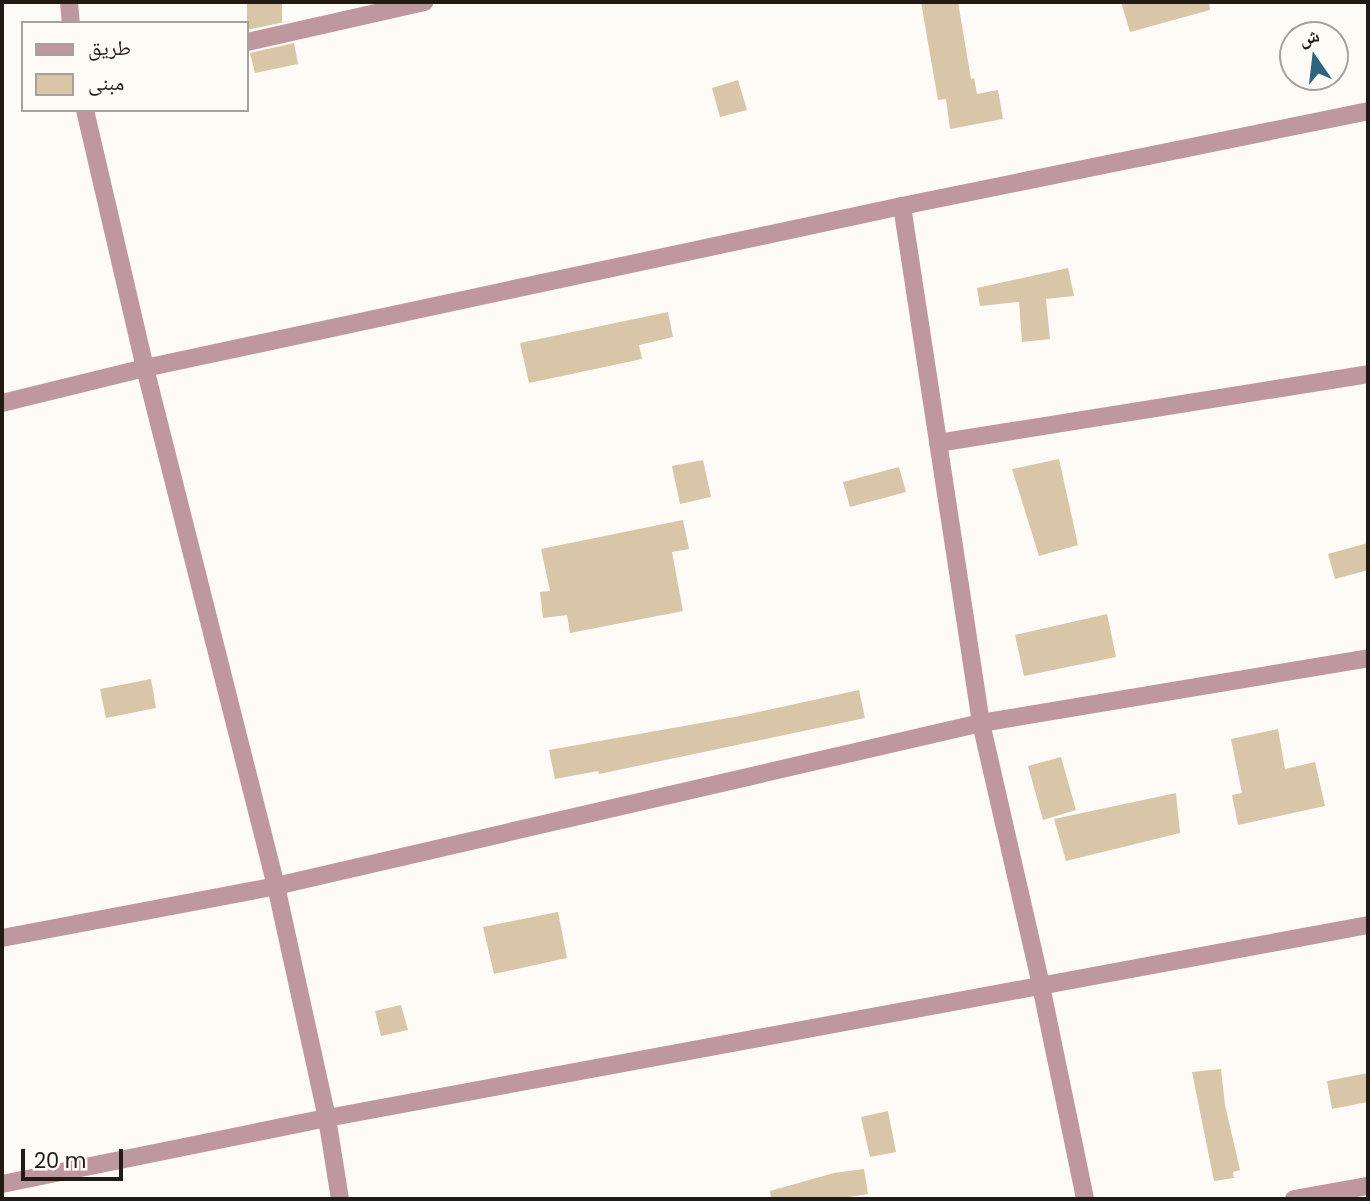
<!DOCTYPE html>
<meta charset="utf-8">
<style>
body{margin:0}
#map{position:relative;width:1370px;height:1201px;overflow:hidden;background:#fefaf6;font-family:Poppins,"Noto Naskh Arabic",sans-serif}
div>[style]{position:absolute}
.building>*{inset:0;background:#d9c6a8}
.minor>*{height:18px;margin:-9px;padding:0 9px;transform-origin:9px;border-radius:9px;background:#bf989f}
span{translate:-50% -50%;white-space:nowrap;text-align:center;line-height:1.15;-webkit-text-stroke:7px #fefaf6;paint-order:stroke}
.frame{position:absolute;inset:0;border:4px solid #211b14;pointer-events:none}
.legend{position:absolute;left:21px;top:21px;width:228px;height:91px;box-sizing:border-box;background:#fefaf6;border:2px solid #a6a19c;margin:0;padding:9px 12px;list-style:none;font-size:21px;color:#211b14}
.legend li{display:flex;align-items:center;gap:14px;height:35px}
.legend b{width:35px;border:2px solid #a6a19c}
.north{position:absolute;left:1279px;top:21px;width:70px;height:70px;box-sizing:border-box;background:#fefaf6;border:2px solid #a6a19c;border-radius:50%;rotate:346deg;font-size:19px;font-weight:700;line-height:28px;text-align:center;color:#211b14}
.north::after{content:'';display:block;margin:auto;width:24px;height:32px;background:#2d657f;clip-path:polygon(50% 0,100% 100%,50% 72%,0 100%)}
.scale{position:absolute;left:21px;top:1149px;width:102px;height:32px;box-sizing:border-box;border:4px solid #211b14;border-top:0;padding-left:9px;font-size:21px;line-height:24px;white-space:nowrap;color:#211b14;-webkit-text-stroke:5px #fefaf6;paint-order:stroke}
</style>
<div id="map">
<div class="building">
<div style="clip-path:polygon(247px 2px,282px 2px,282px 22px,289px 21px,247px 30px)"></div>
<div style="clip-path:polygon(921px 2px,958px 2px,971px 79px,974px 78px,977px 94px,998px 90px,1003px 119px,950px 129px,946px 99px,938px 100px)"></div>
<div style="clip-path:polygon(1121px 2px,1209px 2px,1210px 10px,1130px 32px)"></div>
<div style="clip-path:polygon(294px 43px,298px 64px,255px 73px,250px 53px)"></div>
<div style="clip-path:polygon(738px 80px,747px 110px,720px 117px,712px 88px)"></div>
<div style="clip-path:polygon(1068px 268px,1074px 296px,1046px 299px,1050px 339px,1022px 342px,1019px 302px,980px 306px,977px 288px)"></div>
<div style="clip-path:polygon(668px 312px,673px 337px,639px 345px,642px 359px,529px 383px,520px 343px)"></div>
<div style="clip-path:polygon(1059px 459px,1078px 545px,1039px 556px,1012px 469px)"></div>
<div style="clip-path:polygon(703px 460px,711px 497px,680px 504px,672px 466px)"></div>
<div style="clip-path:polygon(899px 467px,906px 492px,850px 507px,843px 482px)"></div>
<div style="clip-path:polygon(683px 520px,689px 549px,672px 552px,683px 611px,570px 633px,567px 615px,543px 618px,540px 592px,550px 591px,541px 549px)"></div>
<div style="clip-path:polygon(1368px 543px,1368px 570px,1335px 579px,1328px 554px)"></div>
<div style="clip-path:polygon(1107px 614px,1116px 657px,1024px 676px,1015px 635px)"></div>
<div style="clip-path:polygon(151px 679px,156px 708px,106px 718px,100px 689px)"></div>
<div style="clip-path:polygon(859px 690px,865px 718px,599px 774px,598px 771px,555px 779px,549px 750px,740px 716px)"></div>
<div style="clip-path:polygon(1278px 729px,1285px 769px,1315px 762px,1325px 806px,1238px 825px,1232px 795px,1242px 793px,1231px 739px)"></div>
<div style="clip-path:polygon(1061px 757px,1076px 810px,1043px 820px,1028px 766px)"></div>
<div style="clip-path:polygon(1176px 793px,1180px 833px,1066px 861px,1054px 819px)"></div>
<div style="clip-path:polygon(558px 912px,567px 958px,494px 974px,483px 927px)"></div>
<div style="clip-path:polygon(401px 1005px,408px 1030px,381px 1036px,375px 1011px)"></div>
<div style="clip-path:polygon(1221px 1069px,1225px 1105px,1240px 1170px,1233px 1172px,1234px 1178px,1214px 1181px,1192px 1072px)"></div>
<div style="clip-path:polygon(1368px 1073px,1368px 1102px,1332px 1109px,1327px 1081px)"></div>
<div style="clip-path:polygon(888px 1111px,896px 1152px,870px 1157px,861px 1117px)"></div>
<div style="clip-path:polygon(864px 1169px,868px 1194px,836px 1199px,771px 1199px,770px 1191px,834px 1173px)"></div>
</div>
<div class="minor">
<div style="left:69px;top:2px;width:21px;rotate:85deg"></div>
<div style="left:247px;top:42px;width:182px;rotate:-12.7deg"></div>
<div style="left:85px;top:110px;width:265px;rotate:76.9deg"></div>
<div style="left:145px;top:368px;width:534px;rotate:75.81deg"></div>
<div style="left:276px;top:886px;width:238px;rotate:77.6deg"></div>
<div style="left:327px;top:1118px;width:82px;rotate:80.9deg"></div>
<div style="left:902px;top:206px;width:523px;rotate:81.31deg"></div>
<div style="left:981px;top:723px;width:270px;rotate:77.1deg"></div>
<div style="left:1041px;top:986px;width:217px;rotate:78.3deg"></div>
<div style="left:2px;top:403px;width:147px;rotate:-13.8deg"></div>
<div style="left:145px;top:368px;width:774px;rotate:-12.08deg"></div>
<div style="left:902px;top:206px;width:476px;rotate:-11.5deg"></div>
<div style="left:938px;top:443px;width:436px;rotate:-9.1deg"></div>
<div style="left:2px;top:938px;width:279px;rotate:-10.7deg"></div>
<div style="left:276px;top:886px;width:724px;rotate:-13.02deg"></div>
<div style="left:981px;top:723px;width:392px;rotate:-9.5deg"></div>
<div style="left:2px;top:1184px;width:332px;rotate:-11.5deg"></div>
<div style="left:327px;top:1118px;width:1059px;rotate:-10.5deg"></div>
<div style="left:1294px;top:1199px;width:75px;rotate:-10deg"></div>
</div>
<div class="frame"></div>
<ul class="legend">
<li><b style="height:9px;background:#bf989f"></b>طريق</li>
<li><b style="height:19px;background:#d9c6a8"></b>مبنى</li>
</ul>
<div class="north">ش</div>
<div class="scale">20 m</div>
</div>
